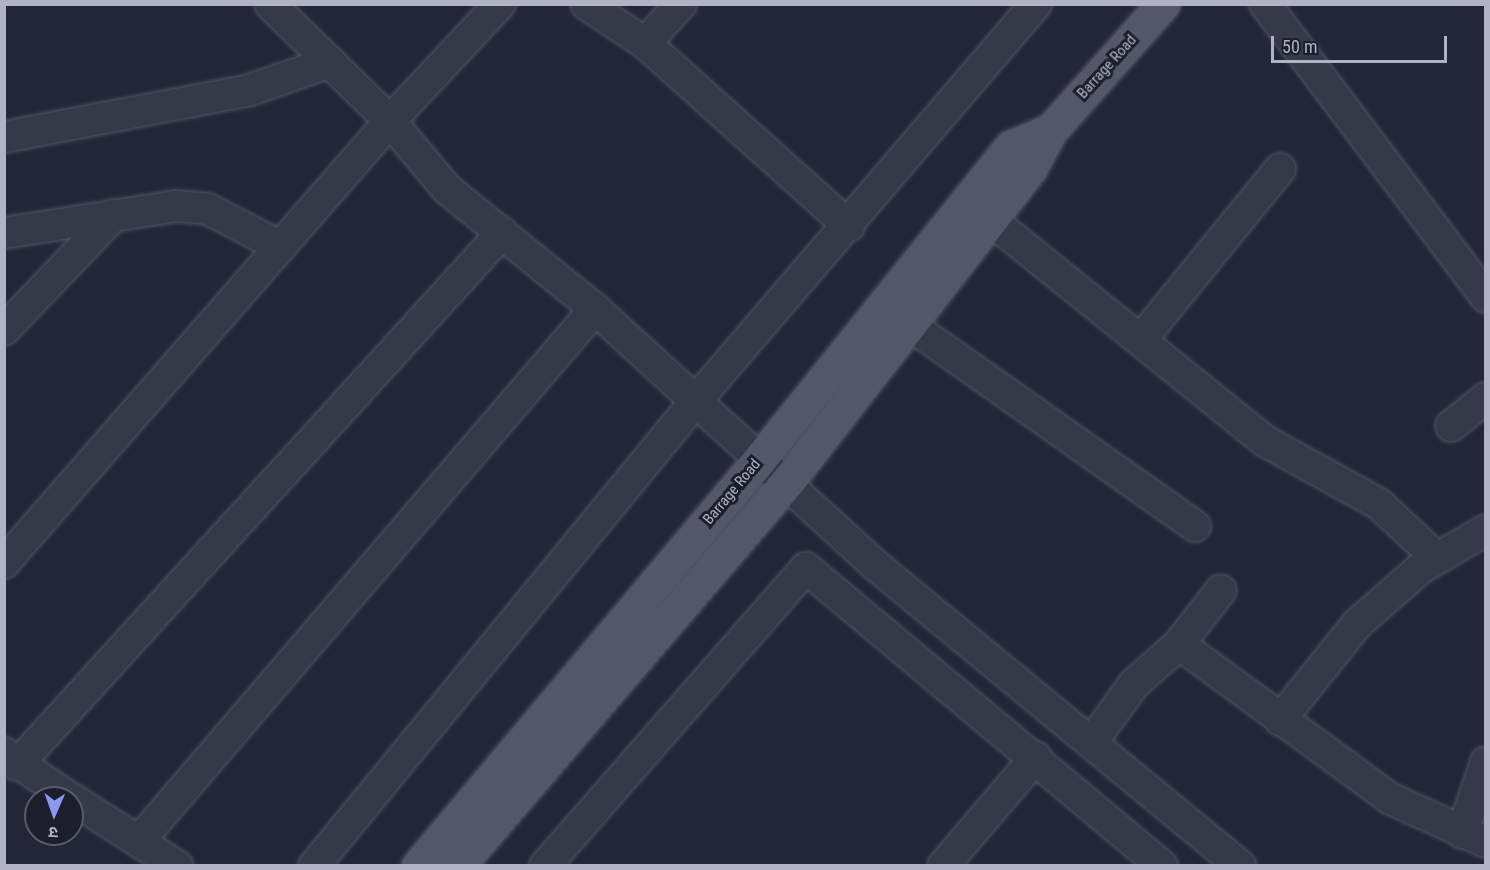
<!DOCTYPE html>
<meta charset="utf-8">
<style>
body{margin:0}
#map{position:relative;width:1490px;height:870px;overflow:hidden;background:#232637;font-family:"Roboto Condensed","Noto Sans Devanagari",sans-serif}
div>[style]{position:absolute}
.roads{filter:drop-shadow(0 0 2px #515362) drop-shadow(0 0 2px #515362)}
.minor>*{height:30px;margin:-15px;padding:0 15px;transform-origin:15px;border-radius:15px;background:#363948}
.major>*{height:33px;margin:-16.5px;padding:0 16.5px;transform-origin:16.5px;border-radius:16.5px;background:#545768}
span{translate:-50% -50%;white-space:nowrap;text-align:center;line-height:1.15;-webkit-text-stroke:6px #1c1e2c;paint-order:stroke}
.street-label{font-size:15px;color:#b1b3c4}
.frame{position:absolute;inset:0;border:6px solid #b1b3c4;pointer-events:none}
.north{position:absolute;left:24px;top:786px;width:60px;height:60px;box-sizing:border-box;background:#1c1e2c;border:2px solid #585a69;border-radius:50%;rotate:182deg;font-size:16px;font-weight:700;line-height:24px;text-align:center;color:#b1b3c4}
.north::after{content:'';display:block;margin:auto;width:21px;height:27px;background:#8c97ee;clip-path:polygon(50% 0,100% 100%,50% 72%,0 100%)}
.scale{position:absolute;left:1271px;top:36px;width:176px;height:27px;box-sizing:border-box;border:3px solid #b1b3c4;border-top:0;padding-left:8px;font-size:18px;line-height:21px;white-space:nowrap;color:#b1b3c4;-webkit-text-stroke:4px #1c1e2c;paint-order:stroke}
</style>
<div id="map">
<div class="roads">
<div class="minor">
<div style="left:270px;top:4px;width:168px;rotate:44.3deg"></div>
<div style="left:390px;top:121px;width:89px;rotate:50deg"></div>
<div style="left:447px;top:189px;width:191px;rotate:39deg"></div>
<div style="left:595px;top:309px;width:378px;rotate:42.4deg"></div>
<div style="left:874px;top:564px;width:475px;rotate:39.5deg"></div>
<div style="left:586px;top:4px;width:71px;rotate:33.5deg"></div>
<div style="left:645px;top:43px;width:274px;rotate:41.9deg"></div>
<div style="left:1265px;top:4px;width:367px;rotate:53deg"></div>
<div style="left:645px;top:43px;width:53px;rotate:-47.3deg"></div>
<div style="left:4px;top:137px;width:250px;rotate:-10.8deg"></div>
<div style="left:250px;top:90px;width:85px;rotate:-19.3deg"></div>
<div style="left:991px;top:220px;width:352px;rotate:38.9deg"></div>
<div style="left:1265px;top:441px;width:130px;rotate:28.9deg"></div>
<div style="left:1379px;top:504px;width:79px;rotate:43deg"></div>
<div style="left:4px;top:233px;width:174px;rotate:-8.9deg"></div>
<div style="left:176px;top:206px;width:32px;rotate:5deg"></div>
<div style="left:208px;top:209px;width:82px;rotate:27.5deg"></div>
<div style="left:910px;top:325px;width:349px;rotate:35.2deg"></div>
<div style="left:4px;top:330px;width:159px;rotate:-46.3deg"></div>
<div style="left:1143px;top:337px;width:217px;rotate:-50.8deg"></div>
<div style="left:1451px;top:426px;width:45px;rotate:-38.7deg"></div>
<div style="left:4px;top:563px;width:587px;rotate:-48.87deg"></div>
<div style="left:390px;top:121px;width:161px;rotate:-46.8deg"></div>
<div style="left:1179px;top:644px;width:263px;rotate:36.2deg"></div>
<div style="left:1391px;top:799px;width:104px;rotate:24.4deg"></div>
<div style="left:1280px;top:720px;width:123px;rotate:-51.3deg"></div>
<div style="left:1357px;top:624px;width:85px;rotate:-41.2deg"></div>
<div style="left:1421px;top:568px;width:75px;rotate:-30.3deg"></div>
<div style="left:1092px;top:742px;width:72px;rotate:-54.1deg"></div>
<div style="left:1134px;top:684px;width:60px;rotate:-41.6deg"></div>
<div style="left:1179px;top:644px;width:68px;rotate:-52.1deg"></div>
<div style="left:4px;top:753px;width:80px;rotate:34.3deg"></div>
<div style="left:17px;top:765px;width:720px;rotate:-47.65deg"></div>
<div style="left:72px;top:799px;width:125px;rotate:32.5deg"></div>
<div style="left:1462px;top:833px;width:75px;rotate:-71.3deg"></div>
<div style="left:139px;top:841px;width:701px;rotate:-49.4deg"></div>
<div style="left:314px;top:866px;width:599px;rotate:-50.62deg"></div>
<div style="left:694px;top:403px;width:526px;rotate:-49.4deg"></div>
<div style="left:545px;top:866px;width:396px;rotate:-48.8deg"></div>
<div style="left:806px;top:568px;width:464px;rotate:39.9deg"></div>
<div style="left:943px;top:866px;width:143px;rotate:-49.5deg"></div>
</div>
<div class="major">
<div style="left:418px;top:866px;width:530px;rotate:-49.97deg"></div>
<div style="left:759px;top:460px;width:402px;rotate:-51.2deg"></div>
<div style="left:1011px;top:147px;width:43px;rotate:-23deg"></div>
<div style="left:458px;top:866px;width:506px;rotate:-49.41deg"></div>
<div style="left:787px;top:482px;width:396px;rotate:-52.2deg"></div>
<div style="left:1030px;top:169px;width:44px;rotate:-61.7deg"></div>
<div style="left:1051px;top:130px;width:169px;rotate:-48.4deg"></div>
</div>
</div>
<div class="street-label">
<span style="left:1107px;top:67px;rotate:-48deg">Barrage Road</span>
<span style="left:732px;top:492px;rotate:-50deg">Barrage Road</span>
</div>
<div class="frame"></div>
<div class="north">उ</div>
<div class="scale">50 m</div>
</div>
